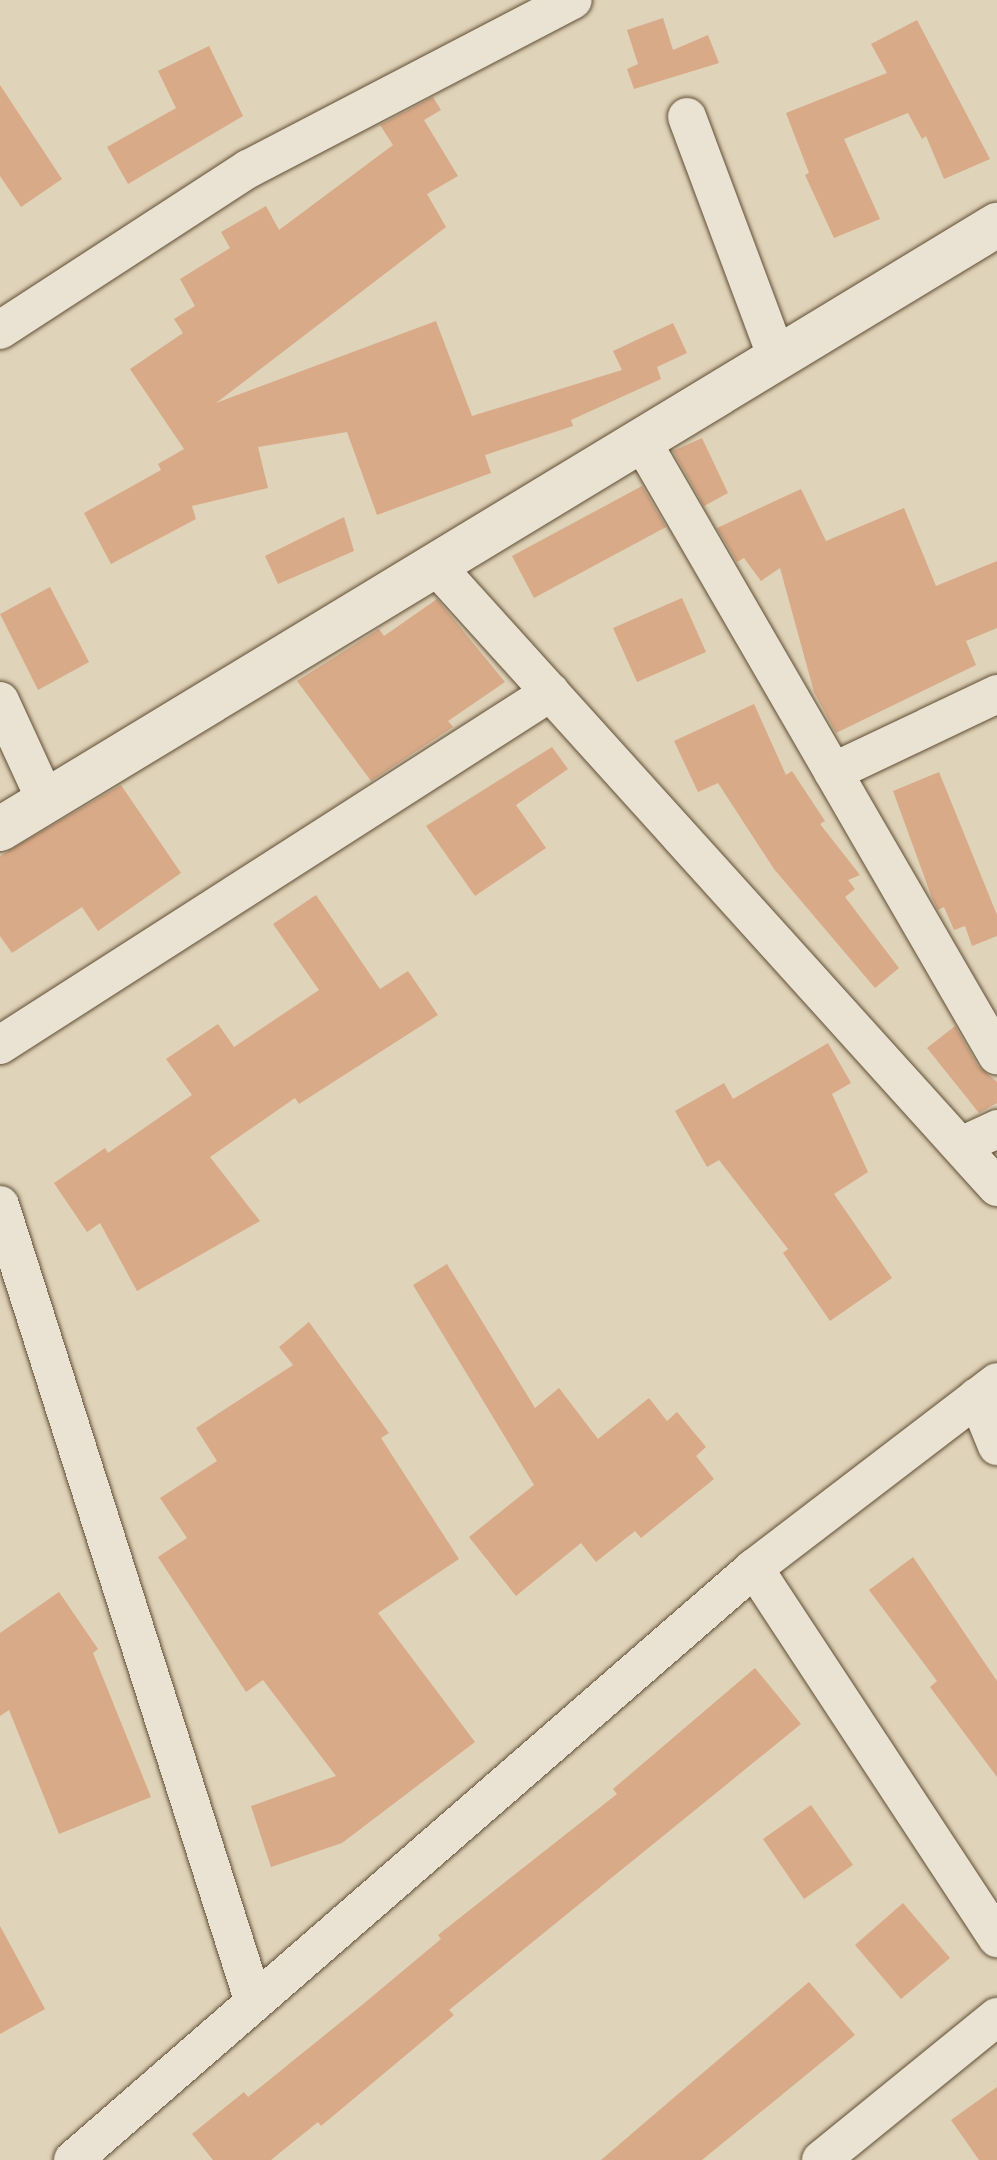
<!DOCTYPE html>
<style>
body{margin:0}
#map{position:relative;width:997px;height:2160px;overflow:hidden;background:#dfd3b9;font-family:"EB Garamond",serif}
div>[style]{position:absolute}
.building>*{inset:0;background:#d9aa88}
.roads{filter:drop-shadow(0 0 2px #604e34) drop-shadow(0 0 2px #604e34)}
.street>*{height:38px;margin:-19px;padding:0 19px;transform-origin:19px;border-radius:19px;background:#eae2d2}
.secondary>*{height:44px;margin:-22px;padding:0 22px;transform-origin:22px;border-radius:22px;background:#eae2d2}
span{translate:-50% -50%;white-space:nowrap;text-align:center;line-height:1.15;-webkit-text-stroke:7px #eae2d2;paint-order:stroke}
</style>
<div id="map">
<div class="building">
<div style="clip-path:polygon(663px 18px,673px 50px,708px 35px,719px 63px,634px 89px,627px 69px,638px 64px,627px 30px)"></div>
<div style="clip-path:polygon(917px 20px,990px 159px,944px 179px,926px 136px,922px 139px,908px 113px,844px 139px,880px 219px,834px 238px,805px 175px,809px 173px,786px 113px,887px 73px,871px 44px)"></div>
<div style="clip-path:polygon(209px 46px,243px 116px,128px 184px,107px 147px,176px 108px,158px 71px)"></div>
<div style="clip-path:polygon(0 85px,62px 179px,21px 207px,0 176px)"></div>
<div style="clip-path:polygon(433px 97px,441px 110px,424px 120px,458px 176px,427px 194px,446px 227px,216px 403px,436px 321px,472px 416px,622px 370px,613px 351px,673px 323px,687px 353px,657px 367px,661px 379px,571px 420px,573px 426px,485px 455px,491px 473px,377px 515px,347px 432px,258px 447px,268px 488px,192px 506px,196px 519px,111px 564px,84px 513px,161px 470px,158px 464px,184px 449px,130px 369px,183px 333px,174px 319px,195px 306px,180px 279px,230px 248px,221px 232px,266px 206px,279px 230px,393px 145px,380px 125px)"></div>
<div style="clip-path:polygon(702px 438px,728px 493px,704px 506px,673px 451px)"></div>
<div style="clip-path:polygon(642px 486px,666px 527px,534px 598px,512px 556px)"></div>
<div style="clip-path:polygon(801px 489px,826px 541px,904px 508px,936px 586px,997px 561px,997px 628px,966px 641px,976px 665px,836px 733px,814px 692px,780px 568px,761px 581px,744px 558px,737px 562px,717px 528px)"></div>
<div style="clip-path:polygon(344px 517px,354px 551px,278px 584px,265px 556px)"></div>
<div style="clip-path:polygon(50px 587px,89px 662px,38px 690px,0 614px)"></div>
<div style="clip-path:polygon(682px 598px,706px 652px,637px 682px,613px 628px)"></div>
<div style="clip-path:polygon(437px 599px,505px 682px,448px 721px,453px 727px,371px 781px,297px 681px,379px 629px,384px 636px)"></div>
<div style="clip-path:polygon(754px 704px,786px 775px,792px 771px,825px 821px,820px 824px,860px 875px,848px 880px,855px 889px,845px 897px,899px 968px,875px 988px,774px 869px,718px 783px,698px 792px,674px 741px)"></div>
<div style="clip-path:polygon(552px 747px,568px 769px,516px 805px,546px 848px,475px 896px,426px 826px)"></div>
<div style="clip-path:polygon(939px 772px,997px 915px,997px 936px,972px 946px,965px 926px,954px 930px,944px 907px,938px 910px,932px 898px,893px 791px)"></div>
<div style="clip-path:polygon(121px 785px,181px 873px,98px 931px,82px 907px,12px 953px,0 936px,0 856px)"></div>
<div style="clip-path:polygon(316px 895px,380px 989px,408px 971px,438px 1015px,299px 1104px,295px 1098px,210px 1157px,260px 1221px,137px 1291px,100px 1223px,87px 1232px,54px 1183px,105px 1148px,108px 1153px,192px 1095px,166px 1059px,218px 1024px,234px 1047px,319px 990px,273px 924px)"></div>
<div style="clip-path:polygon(955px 1026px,978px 1066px,997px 1082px,997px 1103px,979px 1113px,927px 1048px)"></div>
<div style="clip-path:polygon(828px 1043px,851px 1083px,832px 1094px,868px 1172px,834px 1194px,892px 1278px,830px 1321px,783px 1253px,788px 1249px,719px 1160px,707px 1167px,675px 1111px,724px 1083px,733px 1099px)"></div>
<div style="clip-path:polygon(447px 1264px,535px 1408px,559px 1388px,598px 1439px,649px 1398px,667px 1421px,677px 1412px,706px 1447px,696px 1456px,714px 1479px,641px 1538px,635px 1531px,596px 1562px,581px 1543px,516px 1596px,469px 1537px,534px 1485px,413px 1285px)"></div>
<div style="clip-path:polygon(309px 1322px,389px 1433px,381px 1438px,459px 1559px,378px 1613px,475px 1742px,342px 1843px,271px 1867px,251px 1806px,336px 1776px,263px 1680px,246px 1692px,158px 1557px,187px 1538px,160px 1498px,217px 1461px,196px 1428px,293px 1365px,279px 1347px)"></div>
<div style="clip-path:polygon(913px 1557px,997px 1681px,997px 1777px,930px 1687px,937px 1681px,869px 1590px)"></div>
<div style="clip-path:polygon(59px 1592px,98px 1649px,93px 1653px,151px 1797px,59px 1834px,9px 1710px,0 1716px,0 1633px)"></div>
<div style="clip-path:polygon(755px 1668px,801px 1724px,449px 2010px,454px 2015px,321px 2126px,318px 2122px,271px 2160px,213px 2160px,192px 2134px,244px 2092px,248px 2097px,362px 2005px,441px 1939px,438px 1935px,617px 1794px,613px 1789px)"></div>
<div style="clip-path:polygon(811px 1805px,853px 1865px,804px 1899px,763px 1839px)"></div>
<div style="clip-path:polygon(903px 1903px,950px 1958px,901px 1999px,855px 1945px)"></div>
<div style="clip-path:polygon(0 1926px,45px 2009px,0 2034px)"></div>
<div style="clip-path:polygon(809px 1982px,855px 2035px,702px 2160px,601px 2160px)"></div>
<div style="clip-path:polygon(997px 2087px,997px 2160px,979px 2160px,951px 2120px)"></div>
</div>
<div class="roads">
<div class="street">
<div style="left:687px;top:117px;width:257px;rotate:69.5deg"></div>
<div style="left:0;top:330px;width:296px;rotate:-33deg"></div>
<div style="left:248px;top:169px;width:366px;rotate:-27.5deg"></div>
<div style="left:641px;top:440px;width:711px;rotate:59.94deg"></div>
<div style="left:436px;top:566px;width:837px;rotate:47.91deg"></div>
<div style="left:0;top:701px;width:110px;rotate:65.3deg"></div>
<div style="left:833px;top:772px;width:182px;rotate:-25.4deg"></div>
<div style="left:0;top:1045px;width:654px;rotate:-32.65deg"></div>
<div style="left:961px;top:1146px;width:40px;rotate:-25deg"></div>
<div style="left:0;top:1205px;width:837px;rotate:72.34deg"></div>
<div style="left:977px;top:1397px;width:53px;rotate:67.8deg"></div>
<div style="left:754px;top:1568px;width:443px;rotate:56.7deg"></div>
<div style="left:73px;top:2160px;width:902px;rotate:-41deg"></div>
<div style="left:754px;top:1568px;width:306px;rotate:-37.4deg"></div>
<div style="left:821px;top:2160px;width:227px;rotate:-39.1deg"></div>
</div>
<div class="secondary">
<div style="left:0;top:829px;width:1166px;rotate:-31.21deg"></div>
</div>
</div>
</div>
